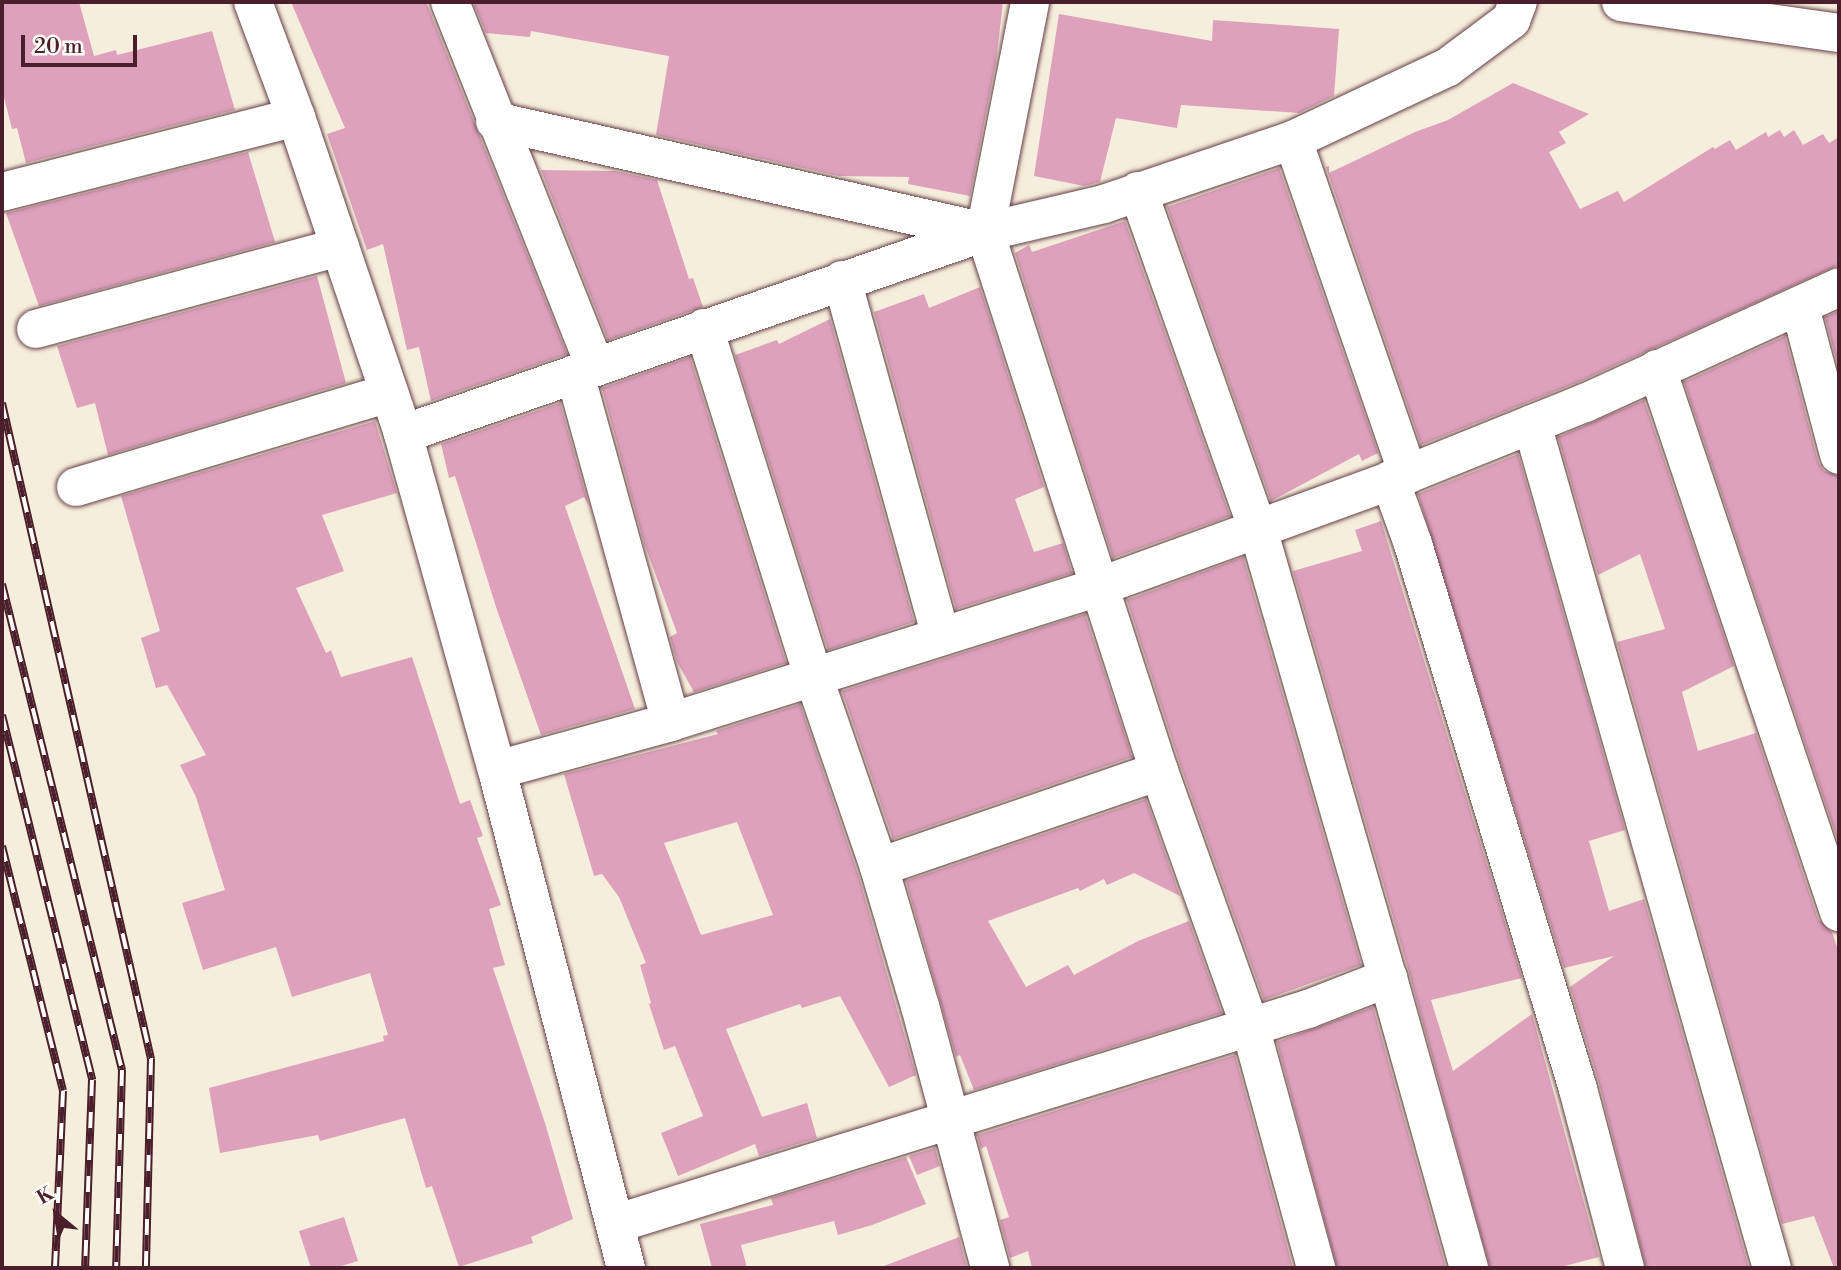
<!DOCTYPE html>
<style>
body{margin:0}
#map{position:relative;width:1841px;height:1270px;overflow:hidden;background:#f6eedc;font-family:"Libre Bodoni",serif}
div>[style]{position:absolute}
.building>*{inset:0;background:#dda1bc}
.roads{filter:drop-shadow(0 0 2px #643e46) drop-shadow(0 0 2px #643e46)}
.minor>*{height:38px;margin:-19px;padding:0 19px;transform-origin:19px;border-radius:19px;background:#fff}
.rail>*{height:8px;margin-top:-4px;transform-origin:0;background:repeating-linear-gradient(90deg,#fdfcf7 0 16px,#4a1f2b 0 32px);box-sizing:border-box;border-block:2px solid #4a1f2b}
span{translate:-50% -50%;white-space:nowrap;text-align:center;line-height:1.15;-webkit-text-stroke:5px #fdfcf7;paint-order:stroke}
.frame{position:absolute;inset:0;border:4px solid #4a1f2b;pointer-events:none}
.north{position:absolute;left:21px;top:1179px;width:70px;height:70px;-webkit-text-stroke:5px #fdfcf7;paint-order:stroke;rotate:330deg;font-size:19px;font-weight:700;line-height:28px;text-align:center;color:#4a1f2b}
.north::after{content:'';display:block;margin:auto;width:24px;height:32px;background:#4a1f2b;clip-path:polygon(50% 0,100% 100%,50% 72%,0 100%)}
.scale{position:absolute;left:21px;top:35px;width:116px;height:32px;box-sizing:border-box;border:4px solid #4a1f2b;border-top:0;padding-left:9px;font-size:21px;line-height:24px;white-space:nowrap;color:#4a1f2b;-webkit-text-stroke:5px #fdfcf7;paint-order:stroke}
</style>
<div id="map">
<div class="building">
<div style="clip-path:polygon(2px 2px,79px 2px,94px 56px,116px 50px,117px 55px,212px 31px,235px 110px,26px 163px,17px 128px,12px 129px,2px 89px)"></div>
<div style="clip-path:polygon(291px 2px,426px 2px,567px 354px,431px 401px,419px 347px,407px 350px,383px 244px,367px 250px,327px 134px,345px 128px)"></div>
<div style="clip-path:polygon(473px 2px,1003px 2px,996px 62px,970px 196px,908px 184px,909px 177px,839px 176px,656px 135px,669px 56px,531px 31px,530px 37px,486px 33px)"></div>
<div style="clip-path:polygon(1059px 14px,1212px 41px,1213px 20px,1339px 29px,1334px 96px,1299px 113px,1181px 105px,1177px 128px,1116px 118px,1100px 182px,1084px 186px,1034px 176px)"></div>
<div style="clip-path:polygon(1513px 83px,1589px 114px,1559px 132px,1566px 143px,1549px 152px,1580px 209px,1618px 191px,1624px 202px,1713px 147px,1715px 149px,1730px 140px,1736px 150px,1766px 132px,1768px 137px,1780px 130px,1784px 137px,1794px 130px,1803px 145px,1823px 134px,1829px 143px,1839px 137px,1839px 265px,1576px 383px,1421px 445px,1326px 167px,1329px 166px,1329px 173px,1415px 132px,1448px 120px)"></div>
<div style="clip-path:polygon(248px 152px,275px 242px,39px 306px,6px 213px)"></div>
<div style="clip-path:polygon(1279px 168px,1378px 453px,1362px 461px,1359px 454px,1271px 501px,1167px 207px)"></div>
<div style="clip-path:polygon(541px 170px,615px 171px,657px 180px,689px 279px,693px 278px,703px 307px,608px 340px)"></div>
<div style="clip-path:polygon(1125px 221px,1230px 516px,1113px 558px,1015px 253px,1029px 245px,1032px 252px)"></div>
<div style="clip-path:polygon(317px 276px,346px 383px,108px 455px,95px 403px,77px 408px,57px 346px)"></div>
<div style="clip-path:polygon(980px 287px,1044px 487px,1015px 499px,1034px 552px,1063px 543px,1072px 573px,956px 609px,874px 312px,924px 294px,929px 308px)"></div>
<div style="clip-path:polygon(1839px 311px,1839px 370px,1825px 317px)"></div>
<div style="clip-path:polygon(830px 319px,914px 622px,828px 650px,735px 355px,777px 340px,779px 344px)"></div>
<div style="clip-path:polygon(1785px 336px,1818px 461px,1824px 471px,1839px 476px,1839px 844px,1684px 382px)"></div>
<div style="clip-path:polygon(690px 357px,786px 663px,694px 692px,677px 662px,670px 637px,677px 633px,644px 543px,602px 388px)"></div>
<div style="clip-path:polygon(1644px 400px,1734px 666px,1682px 692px,1698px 751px,1756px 733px,1818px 919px,1832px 932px,1839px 953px,1839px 1268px,1834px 1268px,1814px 1216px,1782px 1224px,1617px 642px,1665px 629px,1640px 554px,1598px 575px,1558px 437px)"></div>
<div style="clip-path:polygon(560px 403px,589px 506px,584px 497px,565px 506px,635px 709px,541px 735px,497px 610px,455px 476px,449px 478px,441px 444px)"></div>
<div style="clip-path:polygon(375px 421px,397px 493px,322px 515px,344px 571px,296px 588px,326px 653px,331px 650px,341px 677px,412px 657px,460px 804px,470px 800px,483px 836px,477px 838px,501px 905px,489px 909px,505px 965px,493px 968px,545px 1123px,573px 1219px,531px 1237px,533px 1243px,459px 1267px,432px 1186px,426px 1188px,405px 1118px,320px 1141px,318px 1135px,220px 1153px,209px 1088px,384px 1041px,383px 1036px,388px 1035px,370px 973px,292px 997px,276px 947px,203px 970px,182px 903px,225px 890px,196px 797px,180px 765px,206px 755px,167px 685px,156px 688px,141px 638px,160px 631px,121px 496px)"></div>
<div style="clip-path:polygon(1518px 454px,1625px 830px,1589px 841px,1609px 911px,1644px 899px,1749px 1268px,1646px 1268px,1599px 1083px,1570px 987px,1614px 956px,1564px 968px,1418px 494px)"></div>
<div style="clip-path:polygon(1381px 521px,1522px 978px,1431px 1000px,1453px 1071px,1532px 1014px,1599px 1257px,1557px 1268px,1490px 1268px,1409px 972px,1293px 571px,1362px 551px,1355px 530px)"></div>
<div style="clip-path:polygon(1243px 557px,1361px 965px,1264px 1000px,1180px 764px,1127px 600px)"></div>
<div style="clip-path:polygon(1085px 614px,1132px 757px,893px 839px,842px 691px)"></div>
<div style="clip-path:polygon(evenodd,800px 704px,858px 874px,916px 1075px,889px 1087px,840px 996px,802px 1008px,800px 1004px,726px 1029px,762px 1117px,807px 1103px,817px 1138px,759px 1156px,755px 1144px,678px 1176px,661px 1133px,703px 1116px,675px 1046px,664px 1050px,649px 1004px,651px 1003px,640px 965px,646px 963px,619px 897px,602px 874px,594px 876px,564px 774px,718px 734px,716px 731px,800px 704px,737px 822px,773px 915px,701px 935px,664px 843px,737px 822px)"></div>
<div style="clip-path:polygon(1146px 799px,1180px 896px,1134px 873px,1107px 885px,1104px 879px,1080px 891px,1078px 888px,988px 921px,1026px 987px,1068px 965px,1074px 975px,1138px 941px,1189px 921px,1222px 1013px,974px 1090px,960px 1055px,956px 1057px,906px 881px)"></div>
<div style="clip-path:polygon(1373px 1007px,1446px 1268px,1337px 1268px,1277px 1042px)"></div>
<div style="clip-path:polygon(1235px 1055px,1293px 1268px,1032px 1268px,1028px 1251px,1010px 1258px,1000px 1220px,1009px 1217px,986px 1146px,981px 1149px,977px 1135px)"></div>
<div style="clip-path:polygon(935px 1148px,940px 1166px,917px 1175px,909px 1156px)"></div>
<div style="clip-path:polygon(906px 1157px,926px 1204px,872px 1225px,838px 1235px,834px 1221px,741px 1245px,747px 1268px,712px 1268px,700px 1224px,773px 1205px,771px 1198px)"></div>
<div style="clip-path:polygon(344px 1217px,358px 1261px,335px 1268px,311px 1268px,299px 1231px)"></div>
<div style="clip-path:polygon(959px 1237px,967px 1268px,884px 1268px,884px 1266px)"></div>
</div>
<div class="roads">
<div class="minor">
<div style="left:253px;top:2px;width:123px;rotate:69.5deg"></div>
<div style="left:296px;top:117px;width:335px;rotate:71.3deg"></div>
<div style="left:403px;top:434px;width:349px;rotate:74.4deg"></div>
<div style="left:497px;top:770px;width:514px;rotate:75.48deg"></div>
<div style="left:450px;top:2px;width:392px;rotate:68.3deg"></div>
<div style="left:1621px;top:2px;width:220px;rotate:8.1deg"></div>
<div style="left:495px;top:121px;width:502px;rotate:12.76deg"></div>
<div style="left:985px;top:232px;width:234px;rotate:-78.9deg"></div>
<div style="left:1293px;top:140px;width:353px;rotate:71deg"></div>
<div style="left:1138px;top:191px;width:359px;rotate:70.5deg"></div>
<div style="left:1258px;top:529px;width:467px;rotate:73.9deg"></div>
<div style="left:1388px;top:978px;width:301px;rotate:74.4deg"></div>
<div style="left:2px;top:192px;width:303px;rotate:-14.3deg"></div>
<div style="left:985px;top:232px;width:566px;rotate:72.11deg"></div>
<div style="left:1159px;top:771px;width:271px;rotate:70.4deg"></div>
<div style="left:1250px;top:1026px;width:251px;rotate:74.7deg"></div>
<div style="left:842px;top:280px;width:370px;rotate:74.5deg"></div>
<div style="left:1800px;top:307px;width:153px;rotate:75.2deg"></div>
<div style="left:704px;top:328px;width:367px;rotate:72.6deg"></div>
<div style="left:814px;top:678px;width:200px;rotate:71deg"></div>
<div style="left:879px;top:867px;width:145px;rotate:73.6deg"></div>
<div style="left:920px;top:1006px;width:271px;rotate:75deg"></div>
<div style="left:36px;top:329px;width:315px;rotate:-15.1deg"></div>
<div style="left:1657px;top:369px;width:573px;rotate:71.47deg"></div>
<div style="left:575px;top:374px;width:361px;rotate:74.6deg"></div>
<div style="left:1532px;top:424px;width:877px;rotate:74.13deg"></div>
<div style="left:403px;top:434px;width:616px;rotate:-19.14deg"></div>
<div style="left:985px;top:232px;width:122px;rotate:-13.2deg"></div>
<div style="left:1104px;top:204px;width:200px;rotate:-18.7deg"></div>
<div style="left:1293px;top:140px;width:171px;rotate:-25.2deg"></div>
<div style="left:1448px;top:67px;width:79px;rotate:-36.7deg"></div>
<div style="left:1511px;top:20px;width:19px;rotate:-69deg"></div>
<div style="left:1390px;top:480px;width:68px;rotate:70.2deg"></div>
<div style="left:1413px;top:544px;width:569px;rotate:73.16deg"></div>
<div style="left:1578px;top:1089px;width:185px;rotate:75.3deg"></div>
<div style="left:76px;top:487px;width:327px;rotate:-16.7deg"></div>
<div style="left:497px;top:770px;width:180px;rotate:-15.4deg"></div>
<div style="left:671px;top:722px;width:436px;rotate:-17.5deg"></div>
<div style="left:1087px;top:591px;width:342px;rotate:-20deg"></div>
<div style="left:1408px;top:474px;width:191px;rotate:-21.9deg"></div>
<div style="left:1585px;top:403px;width:279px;rotate:-24.5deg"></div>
<div style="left:879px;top:867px;width:296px;rotate:-18.9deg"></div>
<div style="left:615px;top:1224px;width:726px;rotate:-17.24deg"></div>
<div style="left:1308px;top:1009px;width:86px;rotate:-21.2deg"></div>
</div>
</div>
<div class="rail">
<div style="left:2px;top:403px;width:673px;rotate:77.2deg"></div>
<div style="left:151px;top:1059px;width:209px;rotate:91.4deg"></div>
<div style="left:2px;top:584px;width:501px;rotate:76.13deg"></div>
<div style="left:122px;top:1070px;width:198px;rotate:91.7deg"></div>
<div style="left:2px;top:715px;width:376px;rotate:76.1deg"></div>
<div style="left:92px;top:1080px;width:188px;rotate:92.1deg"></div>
<div style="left:2px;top:846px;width:252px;rotate:76deg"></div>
<div style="left:63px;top:1091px;width:177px;rotate:92.6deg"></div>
</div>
<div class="frame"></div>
<div class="north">K</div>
<div class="scale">20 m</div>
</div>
